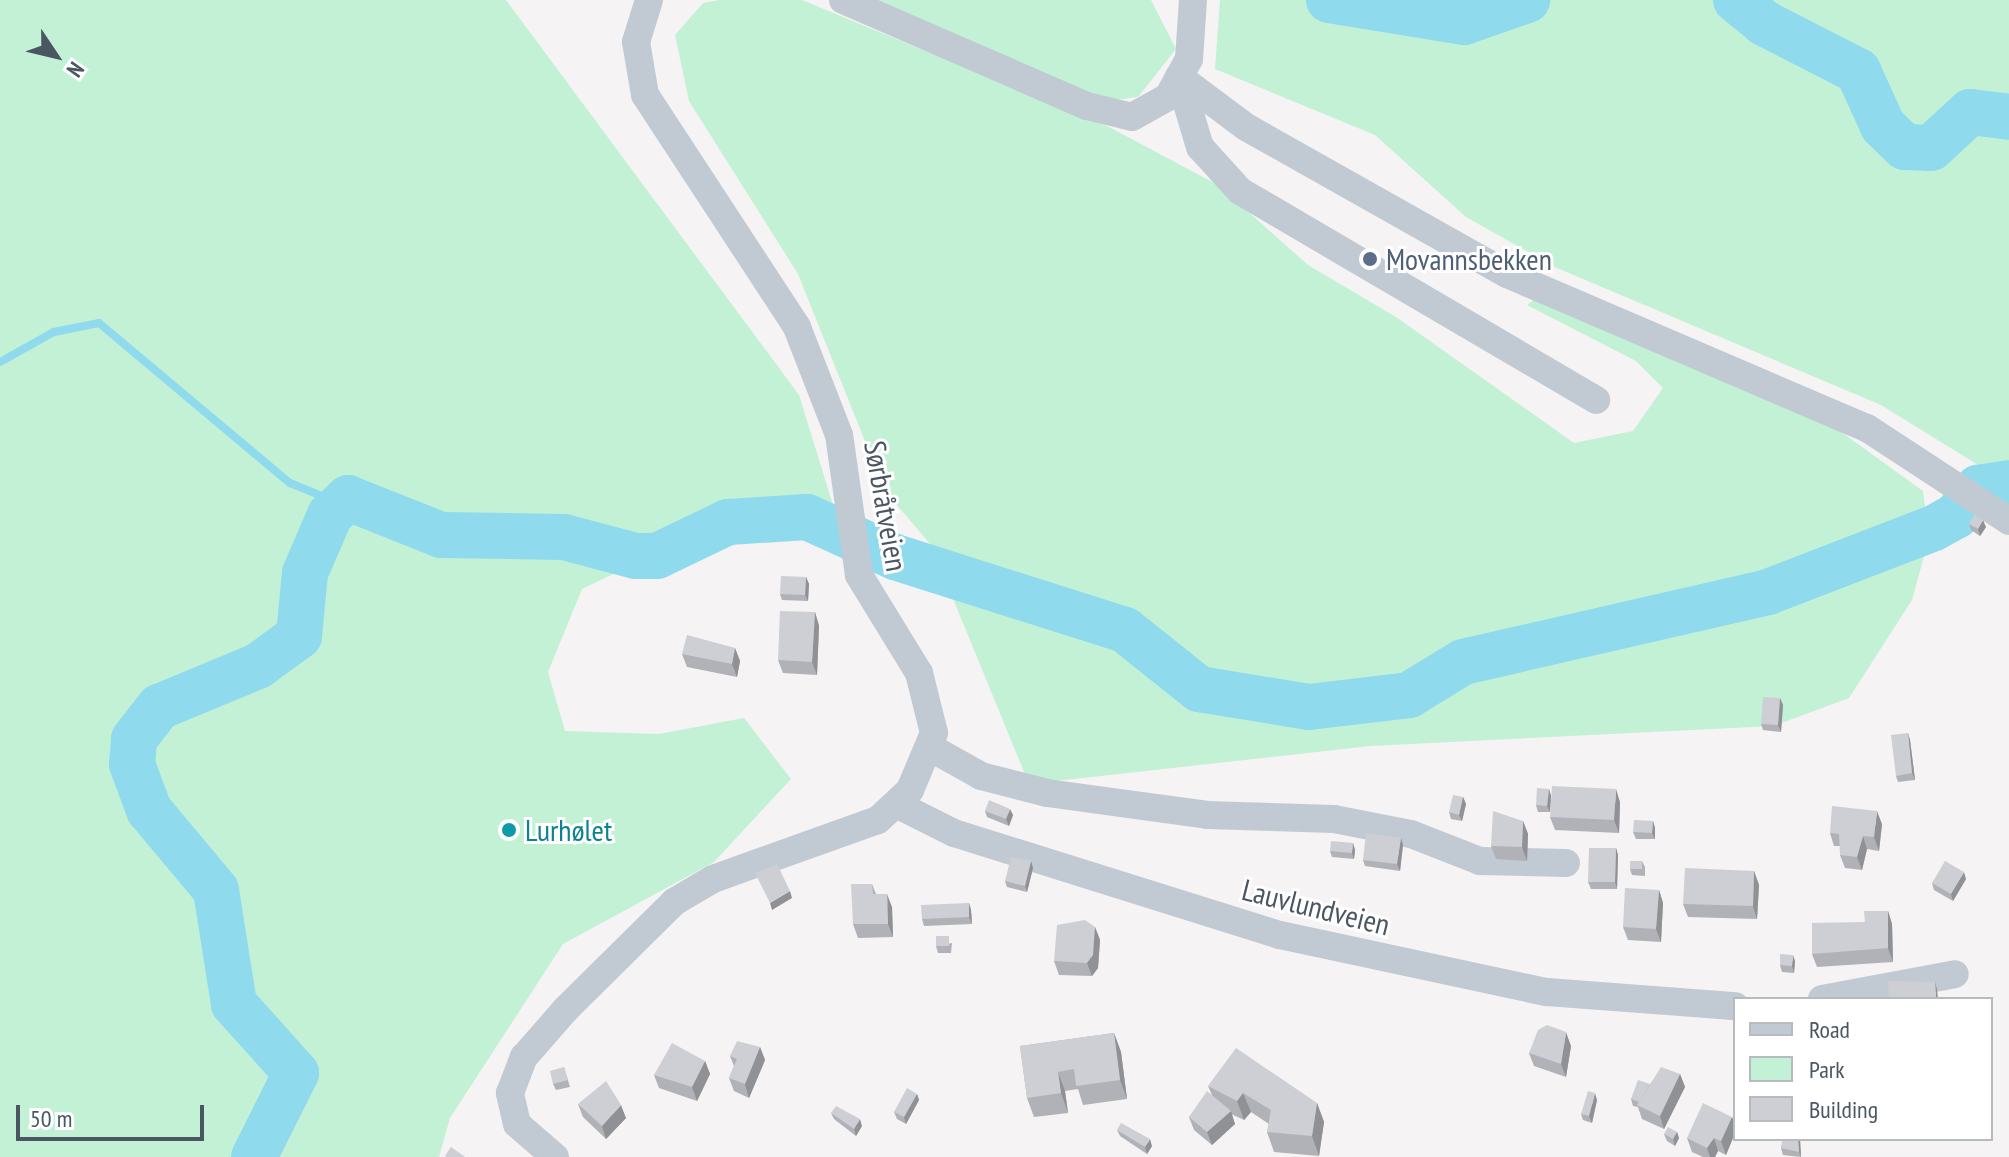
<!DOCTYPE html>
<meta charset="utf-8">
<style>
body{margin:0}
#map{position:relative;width:2009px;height:1157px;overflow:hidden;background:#f5f3f3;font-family:"PT Sans Narrow",sans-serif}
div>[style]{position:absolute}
.green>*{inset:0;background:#c3f1d5}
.stream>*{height:8px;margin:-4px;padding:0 4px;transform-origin:4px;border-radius:4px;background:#90daee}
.river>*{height:46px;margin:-23px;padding:0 23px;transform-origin:23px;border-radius:23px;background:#90daee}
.minor>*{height:28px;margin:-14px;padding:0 14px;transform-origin:14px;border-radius:14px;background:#c1cad2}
.wall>*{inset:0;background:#b0b2b7}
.shaded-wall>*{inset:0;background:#909195}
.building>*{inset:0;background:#cdcfd5}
.dots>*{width:22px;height:22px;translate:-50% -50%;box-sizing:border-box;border:4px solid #fff;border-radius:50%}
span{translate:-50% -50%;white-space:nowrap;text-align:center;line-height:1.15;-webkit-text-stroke:6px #fff;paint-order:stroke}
.service-label{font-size:30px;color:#4e5e75}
.left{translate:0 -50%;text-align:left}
.street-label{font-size:30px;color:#4a5661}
.culture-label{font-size:30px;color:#0d838f}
.legend{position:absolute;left:1733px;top:997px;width:260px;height:144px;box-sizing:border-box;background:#fff;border:2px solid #b7bbc0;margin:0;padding:10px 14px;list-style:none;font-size:24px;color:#4a5661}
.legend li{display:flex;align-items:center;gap:16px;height:40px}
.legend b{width:40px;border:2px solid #b7bbc0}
.north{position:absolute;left:16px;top:16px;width:80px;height:80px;-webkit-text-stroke:6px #fff;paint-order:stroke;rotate:125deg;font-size:22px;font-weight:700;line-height:32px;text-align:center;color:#4a5661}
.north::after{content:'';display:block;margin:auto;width:28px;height:36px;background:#4a5661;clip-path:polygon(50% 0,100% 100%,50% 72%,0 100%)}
.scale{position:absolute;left:16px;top:1105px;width:188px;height:36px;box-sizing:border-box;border:4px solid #4a5661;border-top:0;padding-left:10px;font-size:24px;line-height:28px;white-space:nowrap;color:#4a5661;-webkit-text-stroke:6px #fff;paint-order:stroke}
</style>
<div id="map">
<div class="green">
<div style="clip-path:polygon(0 0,506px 0,799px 395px,833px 505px,792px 541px,701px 532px,582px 589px,548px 672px,565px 731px,659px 734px,744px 718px,791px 779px,714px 862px,563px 944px,450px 1118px,439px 1157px,0 1157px)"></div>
<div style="clip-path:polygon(719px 0,802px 0,1109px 127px,1218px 185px,1308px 265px,1396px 317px,1574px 443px,1633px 431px,1663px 388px,1636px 361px,1527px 305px,1542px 293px,1801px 403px,1923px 491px,1929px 538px,1912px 600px,1849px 698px,1773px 726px,1370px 746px,1029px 784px,931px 545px,885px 491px,798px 274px,689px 101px,675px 35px,703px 3px)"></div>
<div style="clip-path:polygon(868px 0,1151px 0,1176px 49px,1138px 97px,1107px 101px)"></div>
<div style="clip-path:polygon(1220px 0,2009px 0,2009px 484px,1881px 405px,1557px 268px,1466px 217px,1375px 135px,1215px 69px)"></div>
</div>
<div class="stream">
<div style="left:0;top:362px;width:62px;rotate:-29.1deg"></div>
<div style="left:54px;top:332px;width:46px;rotate:-11.3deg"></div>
<div style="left:99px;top:323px;width:249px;rotate:40deg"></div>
<div style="left:290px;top:483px;width:53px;rotate:22.2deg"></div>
</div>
<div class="river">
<div style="left:1329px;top:0;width:137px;rotate:9.3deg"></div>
<div style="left:1464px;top:22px;width:67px;rotate:-19.2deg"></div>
<div style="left:1736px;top:0;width:36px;rotate:39deg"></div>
<div style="left:1764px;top:23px;width:106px;rotate:27.1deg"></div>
<div style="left:1858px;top:71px;width:60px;rotate:65.6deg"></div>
<div style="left:1883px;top:126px;width:30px;rotate:44deg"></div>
<div style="left:1905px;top:147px;width:26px;rotate:2deg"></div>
<div style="left:1931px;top:148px;width:53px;rotate:-42.7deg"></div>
<div style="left:1970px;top:112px;width:39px;rotate:7deg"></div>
<div style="left:254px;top:1157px;width:94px;rotate:-63.4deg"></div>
<div style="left:296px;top:1073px;width:93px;rotate:-131.9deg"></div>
<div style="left:234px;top:1004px;width:115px;rotate:-99deg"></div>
<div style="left:216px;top:890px;width:104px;rotate:-129.9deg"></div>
<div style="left:149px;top:810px;width:49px;rotate:-110.3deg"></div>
<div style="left:132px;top:764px;width:25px;rotate:-85deg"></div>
<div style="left:134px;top:739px;width:41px;rotate:-52deg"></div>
<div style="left:159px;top:707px;width:107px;rotate:-22.5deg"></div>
<div style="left:258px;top:666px;width:51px;rotate:-36.2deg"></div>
<div style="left:299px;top:636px;width:63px;rotate:-84.6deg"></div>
<div style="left:305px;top:573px;width:63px;rotate:-66.7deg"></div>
<div style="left:330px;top:515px;width:25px;rotate:-43deg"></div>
<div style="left:348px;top:498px;width:100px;rotate:21.7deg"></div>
<div style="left:441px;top:535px;width:123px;rotate:0.9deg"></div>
<div style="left:564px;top:537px;width:74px;rotate:14.8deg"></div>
<div style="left:636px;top:556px;width:21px"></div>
<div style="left:657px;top:556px;width:79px;rotate:-25.6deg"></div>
<div style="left:728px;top:522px;width:79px;rotate:-3.6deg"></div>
<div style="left:807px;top:517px;width:97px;rotate:24.4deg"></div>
<div style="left:895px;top:557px;width:241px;rotate:17.6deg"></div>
<div style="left:1125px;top:630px;width:95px;rotate:38.6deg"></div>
<div style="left:1199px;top:689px;width:111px;rotate:9.3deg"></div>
<div style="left:1309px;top:707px;width:101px;rotate:-6.8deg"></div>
<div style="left:1409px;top:695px;width:63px;rotate:-31.4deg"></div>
<div style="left:1463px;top:662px;width:313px;rotate:-12.9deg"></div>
<div style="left:1768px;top:592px;width:178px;rotate:-21.1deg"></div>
<div style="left:1934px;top:528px;width:25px;rotate:-29deg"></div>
<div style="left:1956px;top:516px;width:36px;rotate:-52deg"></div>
<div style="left:1978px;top:488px;width:31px;rotate:-9deg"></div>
</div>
<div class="minor">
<div style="left:843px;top:0;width:266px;rotate:23.5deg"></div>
<div style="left:1087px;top:106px;width:46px;rotate:13.7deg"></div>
<div style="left:1132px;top:117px;width:41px;rotate:-29.1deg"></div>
<div style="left:1168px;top:97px;width:43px;rotate:-61.1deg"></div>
<div style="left:1189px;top:59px;width:59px;rotate:-86.1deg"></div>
<div style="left:1179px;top:77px;width:84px;rotate:36.7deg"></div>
<div style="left:1246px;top:127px;width:300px;rotate:29.4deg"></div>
<div style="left:1507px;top:274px;width:392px;rotate:23.2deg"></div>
<div style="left:1867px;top:428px;width:170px;rotate:33.2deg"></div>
<div style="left:1179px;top:77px;width:73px;rotate:73.3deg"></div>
<div style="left:1200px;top:147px;width:59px;rotate:47.7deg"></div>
<div style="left:1240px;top:191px;width:413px;rotate:30.4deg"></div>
<div style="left:931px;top:748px;width:57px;rotate:29.2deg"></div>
<div style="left:981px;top:776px;width:68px;rotate:14.4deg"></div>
<div style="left:1047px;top:793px;width:162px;rotate:7.8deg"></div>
<div style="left:1207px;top:815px;width:127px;rotate:1.8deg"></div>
<div style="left:1334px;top:819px;width:78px;rotate:11deg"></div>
<div style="left:1411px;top:834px;width:74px;rotate:21.4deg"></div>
<div style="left:1480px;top:861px;width:86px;rotate:1.3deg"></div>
<div style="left:898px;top:805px;width:63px;rotate:26.6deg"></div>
<div style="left:954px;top:833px;width:342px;rotate:17.4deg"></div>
<div style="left:1280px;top:935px;width:273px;rotate:12.1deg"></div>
<div style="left:1547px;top:992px;width:189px;rotate:4.3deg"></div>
<div style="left:1822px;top:999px;width:135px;rotate:-10.6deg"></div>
<div style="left:555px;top:1157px;width:50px;rotate:-139deg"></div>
<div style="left:517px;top:1124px;width:32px;rotate:-103deg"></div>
<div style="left:510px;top:1093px;width:39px;rotate:-69deg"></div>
<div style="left:524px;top:1057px;width:64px;rotate:-48.8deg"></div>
<div style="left:566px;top:1009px;width:152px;rotate:-44.7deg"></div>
<div style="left:674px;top:902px;width:45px;rotate:-30.5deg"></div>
<div style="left:713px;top:879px;width:175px;rotate:-19.7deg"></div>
<div style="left:878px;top:820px;width:44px;rotate:-43.2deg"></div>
<div style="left:910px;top:790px;width:62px;rotate:-67.2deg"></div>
<div style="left:934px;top:733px;width:62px;rotate:-104deg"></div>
<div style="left:919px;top:673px;width:115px;rotate:-121.5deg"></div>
<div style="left:859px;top:575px;width:141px;rotate:-98.1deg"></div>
<div style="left:839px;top:435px;width:116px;rotate:-111.3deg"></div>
<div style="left:797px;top:327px;width:277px;rotate:-123.2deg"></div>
<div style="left:645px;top:95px;width:54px;rotate:-99.6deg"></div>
<div style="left:636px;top:42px;width:44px;rotate:-72.8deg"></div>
</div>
<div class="wall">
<div style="clip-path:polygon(1969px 524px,1986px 527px,1980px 536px,1971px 530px)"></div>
<div style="clip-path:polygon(806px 577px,809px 584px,808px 601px,782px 600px,780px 594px)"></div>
<div style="clip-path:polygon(815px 612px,819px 626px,817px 675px,783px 673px,778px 660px)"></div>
<div style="clip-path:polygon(735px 648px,740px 661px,737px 677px,687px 667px,682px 654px)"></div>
<div style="clip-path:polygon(1780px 698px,1783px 705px,1781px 732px,1763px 730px,1761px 724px)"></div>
<div style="clip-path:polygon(1908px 733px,1910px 740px,1915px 780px,1898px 782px,1896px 776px)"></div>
<div style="clip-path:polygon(1549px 789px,1551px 796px,1550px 812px,1538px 812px,1536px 805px)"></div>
<div style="clip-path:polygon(1463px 797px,1466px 804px,1462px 821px,1451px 819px,1449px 812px)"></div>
<div style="clip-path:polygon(1620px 802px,1619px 833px,1555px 830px,1550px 817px)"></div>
<div style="clip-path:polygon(985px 811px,1013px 815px,1009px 826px,987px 817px)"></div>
<div style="clip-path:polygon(1523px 821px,1528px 834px,1527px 861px,1496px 859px,1491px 846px)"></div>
<div style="clip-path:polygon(1653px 821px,1655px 828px,1655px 839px,1636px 839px,1633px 832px)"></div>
<div style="clip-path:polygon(1882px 824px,1879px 851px,1867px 849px,1862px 870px,1845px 868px,1840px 855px,1840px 846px,1834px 846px,1830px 833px)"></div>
<div style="clip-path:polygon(1401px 838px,1403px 845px,1400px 871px,1365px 866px,1363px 860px)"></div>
<div style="clip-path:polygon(1353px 843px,1355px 850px,1354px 859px,1332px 857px,1330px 851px)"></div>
<div style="clip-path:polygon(1616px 848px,1618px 855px,1617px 889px,1591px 889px,1588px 882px)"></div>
<div style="clip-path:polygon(1031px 861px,1033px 868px,1027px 892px,1007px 887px,1005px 881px)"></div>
<div style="clip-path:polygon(1642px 861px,1645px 867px,1645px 876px,1632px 875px,1630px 869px)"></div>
<div style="clip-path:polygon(1754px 871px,1759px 885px,1757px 919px,1688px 917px,1683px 904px)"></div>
<div style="clip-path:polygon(1966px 879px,1953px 901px,1934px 890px,1932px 883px)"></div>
<div style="clip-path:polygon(872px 884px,876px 894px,892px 907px,893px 937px,858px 938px,853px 924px)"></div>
<div style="clip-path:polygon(1659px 890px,1663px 903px,1661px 942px,1628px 940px,1623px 927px)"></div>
<div style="clip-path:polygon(969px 903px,971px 910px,972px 924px,924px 926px,922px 919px)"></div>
<div style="clip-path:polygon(1888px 911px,1892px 924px,1893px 962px,1817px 967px,1812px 954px,1865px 922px)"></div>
<div style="clip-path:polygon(1095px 927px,1100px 940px,1098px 968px,1092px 976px,1059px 975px,1054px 961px)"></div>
<div style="clip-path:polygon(952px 943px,951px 953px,938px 953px,936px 946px)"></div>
<div style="clip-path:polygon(1795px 961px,1794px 973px,1782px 972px,1780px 965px)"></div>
<div style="clip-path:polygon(1114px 1033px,1121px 1052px,1127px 1099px,1083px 1105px,1078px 1089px,1065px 1091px,1068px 1113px,1034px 1117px,1027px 1098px,1020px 1046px)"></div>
<div style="clip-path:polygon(1571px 1046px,1566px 1077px,1534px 1066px,1529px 1053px)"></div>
<div style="clip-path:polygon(760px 1047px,765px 1060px,749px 1098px,734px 1091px,729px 1078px,734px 1066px,730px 1056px)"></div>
<div style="clip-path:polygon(705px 1061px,710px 1074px,697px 1101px,659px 1088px,654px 1075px)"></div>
<div style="clip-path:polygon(564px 1067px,570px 1087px,556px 1090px,553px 1084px)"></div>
<div style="clip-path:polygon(1680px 1074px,1685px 1087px,1664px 1129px,1642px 1119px,1638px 1107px,1633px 1106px,1631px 1099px,1650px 1084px)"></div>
<div style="clip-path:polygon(1208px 1086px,1317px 1103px,1324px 1122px,1319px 1156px,1274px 1152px,1267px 1132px,1269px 1124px,1251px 1112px,1244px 1120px,1231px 1114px,1235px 1124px,1212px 1145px,1194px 1130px,1189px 1117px,1212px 1095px)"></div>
<div style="clip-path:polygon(917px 1094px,919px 1100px,906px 1124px,897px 1119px,894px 1112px)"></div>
<div style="clip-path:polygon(1597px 1100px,1592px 1123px,1583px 1120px,1581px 1114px)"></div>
<div style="clip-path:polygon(578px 1104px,626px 1118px,606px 1139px,583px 1117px)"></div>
<div style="clip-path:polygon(831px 1113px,862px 1126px,856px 1136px,834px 1119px)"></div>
<div style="clip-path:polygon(1732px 1117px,1735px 1125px,1735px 1133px,1726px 1155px,1718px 1151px,1715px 1157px,1703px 1157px,1692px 1152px,1687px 1138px)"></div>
<div style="clip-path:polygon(1117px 1130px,1152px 1146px,1147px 1154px,1120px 1136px)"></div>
<div style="clip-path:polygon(1677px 1132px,1679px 1138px,1675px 1146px,1667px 1141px,1664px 1134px)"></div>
<div style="clip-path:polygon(1783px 1139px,1800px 1139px,1801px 1157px,1783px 1155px,1781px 1148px)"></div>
</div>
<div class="shaded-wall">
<div style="clip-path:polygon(1983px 520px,1986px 527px,1980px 536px,1978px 529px)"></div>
<div style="clip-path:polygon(806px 577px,809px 584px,808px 601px,805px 595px)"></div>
<div style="clip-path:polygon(815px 612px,819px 626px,817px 675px,812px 662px)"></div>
<div style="clip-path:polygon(735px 648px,740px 661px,737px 677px,732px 664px)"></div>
<div style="clip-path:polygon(1780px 698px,1783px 705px,1781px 732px,1778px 725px)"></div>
<div style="clip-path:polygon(1908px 733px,1910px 740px,1915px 780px,1912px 773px)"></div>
<div style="clip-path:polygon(1549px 789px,1551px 796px,1550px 812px,1547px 806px)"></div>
<div style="clip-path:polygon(1616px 789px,1620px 802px,1619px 833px,1614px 820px)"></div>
<div style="clip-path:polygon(1463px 797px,1466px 804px,1462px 821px,1459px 815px)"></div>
<div style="clip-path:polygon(1010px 809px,1013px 815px,1009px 826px,1006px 819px)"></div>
<div style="clip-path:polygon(1877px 811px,1882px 824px,1879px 851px,1874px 837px)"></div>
<div style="clip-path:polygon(1523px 821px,1528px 834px,1527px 861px,1522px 847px)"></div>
<div style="clip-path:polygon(1653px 821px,1655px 828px,1655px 839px,1652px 833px)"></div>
<div style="clip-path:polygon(1863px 836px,1867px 849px,1862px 870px,1857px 857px)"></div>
<div style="clip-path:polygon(1401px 838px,1403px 845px,1400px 871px,1397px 864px)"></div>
<div style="clip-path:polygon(1353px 843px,1355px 850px,1354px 859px,1352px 853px)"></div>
<div style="clip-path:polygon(1616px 848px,1618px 855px,1617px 889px,1615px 882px)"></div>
<div style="clip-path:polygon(1031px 861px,1033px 868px,1027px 892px,1025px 886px)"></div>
<div style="clip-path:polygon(1754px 871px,1759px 885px,1757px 919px,1753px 906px)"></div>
<div style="clip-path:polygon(1964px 872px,1966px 879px,1953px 901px,1951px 894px)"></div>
<div style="clip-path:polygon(1659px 890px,1663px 903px,1661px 942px,1656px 929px)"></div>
<div style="clip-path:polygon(790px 891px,792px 898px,772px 910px,770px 903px)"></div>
<div style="clip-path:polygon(887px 894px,892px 907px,893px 937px,888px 924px)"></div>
<div style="clip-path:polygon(969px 903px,971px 910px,972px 924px,969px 917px)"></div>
<div style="clip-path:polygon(1888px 911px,1892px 924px,1893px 962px,1888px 948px)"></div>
<div style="clip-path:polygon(1095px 927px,1100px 940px,1098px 968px,1092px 976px,1087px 963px)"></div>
<div style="clip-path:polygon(1793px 955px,1795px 961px,1794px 973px,1792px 966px)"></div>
<div style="clip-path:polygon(1935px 982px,1937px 989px,1938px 999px,1936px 998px)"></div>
<div style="clip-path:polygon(1566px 1032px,1571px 1046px,1566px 1077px,1561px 1064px)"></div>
<div style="clip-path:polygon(1114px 1033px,1121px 1052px,1127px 1099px,1120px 1080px)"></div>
<div style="clip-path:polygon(760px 1047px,765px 1060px,749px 1098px,745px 1084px)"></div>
<div style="clip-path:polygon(705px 1061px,710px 1074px,697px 1101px,692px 1087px)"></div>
<div style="clip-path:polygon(1058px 1072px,1065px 1091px,1068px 1113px,1061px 1093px)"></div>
<div style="clip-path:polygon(1680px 1074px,1685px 1087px,1664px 1129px,1660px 1116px)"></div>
<div style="clip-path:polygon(1243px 1093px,1251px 1112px,1244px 1120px,1237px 1101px)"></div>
<div style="clip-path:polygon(1595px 1093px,1597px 1100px,1592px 1123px,1589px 1116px)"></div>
<div style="clip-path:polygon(917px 1094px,919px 1100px,906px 1124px,904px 1117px)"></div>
<div style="clip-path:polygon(1317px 1103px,1324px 1122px,1319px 1156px,1312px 1136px)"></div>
<div style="clip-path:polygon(621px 1105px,626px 1118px,606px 1139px,602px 1126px)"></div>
<div style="clip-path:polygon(1231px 1111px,1235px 1124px,1212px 1145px,1207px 1132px)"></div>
<div style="clip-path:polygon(1732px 1117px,1735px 1125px,1735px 1133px,1726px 1155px,1721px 1141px)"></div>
<div style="clip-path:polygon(860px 1119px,862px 1126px,856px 1136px,854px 1129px)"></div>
<div style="clip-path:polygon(1677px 1132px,1679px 1138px,1675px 1146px,1673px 1139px)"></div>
<div style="clip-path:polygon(1714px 1138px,1718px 1151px,1715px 1157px,1710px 1157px,1707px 1148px)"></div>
<div style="clip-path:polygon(1150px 1139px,1152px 1146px,1147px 1154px,1145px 1147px)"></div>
<div style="clip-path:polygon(1798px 1139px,1800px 1139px,1801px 1157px,1799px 1152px)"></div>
</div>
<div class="building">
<div style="clip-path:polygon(1974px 515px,1983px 520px,1978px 529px,1969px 524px)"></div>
<div style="clip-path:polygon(781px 576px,806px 577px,805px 595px,780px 594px)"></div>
<div style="clip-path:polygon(780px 611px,815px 612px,812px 662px,778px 660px)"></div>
<div style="clip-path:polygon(687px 635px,735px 648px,732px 664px,682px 654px)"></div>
<div style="clip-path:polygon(1763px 697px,1780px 698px,1778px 725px,1761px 724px)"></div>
<div style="clip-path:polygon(1908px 733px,1912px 773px,1896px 776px,1891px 735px)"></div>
<div style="clip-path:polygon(1552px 786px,1616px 789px,1614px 820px,1550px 817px)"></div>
<div style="clip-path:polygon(1537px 788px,1549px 789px,1547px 806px,1536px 805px)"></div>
<div style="clip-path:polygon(1453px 795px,1463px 797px,1459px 815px,1449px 812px)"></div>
<div style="clip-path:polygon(989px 800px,1010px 809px,1006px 819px,985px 811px)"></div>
<div style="clip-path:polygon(1832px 806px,1877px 811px,1874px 837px,1863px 836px,1857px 857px,1840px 855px,1839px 834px,1830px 833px)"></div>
<div style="clip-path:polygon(1493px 811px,1523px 821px,1522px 847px,1491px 846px)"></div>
<div style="clip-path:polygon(1634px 820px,1653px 821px,1652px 833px,1633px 832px)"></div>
<div style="clip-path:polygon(1366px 833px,1401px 838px,1397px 864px,1363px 860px)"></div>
<div style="clip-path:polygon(1331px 841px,1353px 843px,1352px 853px,1330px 851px)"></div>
<div style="clip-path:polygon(1589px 848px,1616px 848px,1615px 882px,1588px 882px)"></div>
<div style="clip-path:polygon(1011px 857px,1031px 861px,1025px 886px,1005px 881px)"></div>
<div style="clip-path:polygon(1630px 861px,1642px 861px,1642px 869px,1630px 869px)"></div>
<div style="clip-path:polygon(1945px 861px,1964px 872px,1951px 894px,1932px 883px)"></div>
<div style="clip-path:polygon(777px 864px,790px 891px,770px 903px,755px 873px)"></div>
<div style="clip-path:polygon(1685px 868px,1754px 871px,1753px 906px,1683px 904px)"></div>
<div style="clip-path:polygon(851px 884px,872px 884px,873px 894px,887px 894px,888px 924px,853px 924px)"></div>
<div style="clip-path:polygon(1625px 888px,1659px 890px,1656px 929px,1623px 927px)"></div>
<div style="clip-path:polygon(969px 903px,969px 917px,922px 919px,921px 905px)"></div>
<div style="clip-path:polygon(1864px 911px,1888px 911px,1888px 948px,1812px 954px,1812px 923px,1865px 922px)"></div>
<div style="clip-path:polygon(1085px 920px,1095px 927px,1093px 955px,1087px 963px,1054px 961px,1057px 925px)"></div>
<div style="clip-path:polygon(936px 936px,949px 936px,949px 946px,936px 946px)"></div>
<div style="clip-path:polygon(1780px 954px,1793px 955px,1792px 966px,1780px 965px)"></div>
<div style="clip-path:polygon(1888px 981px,1935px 982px,1936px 998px,1889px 999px)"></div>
<div style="clip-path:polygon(1547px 1025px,1566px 1032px,1561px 1064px,1529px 1053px,1538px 1030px)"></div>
<div style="clip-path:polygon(1114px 1033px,1120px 1080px,1076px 1086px,1074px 1069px,1058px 1072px,1061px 1093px,1027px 1098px,1020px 1046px)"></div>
<div style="clip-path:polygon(737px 1041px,760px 1047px,745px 1084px,729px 1078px,737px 1059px,730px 1056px)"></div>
<div style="clip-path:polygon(672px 1043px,705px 1061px,692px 1087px,654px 1075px)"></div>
<div style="clip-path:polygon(1236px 1048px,1317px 1103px,1312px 1136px,1267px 1132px,1271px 1110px,1243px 1093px,1237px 1101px,1208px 1086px)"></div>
<div style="clip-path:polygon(564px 1067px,568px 1080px,553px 1084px,550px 1071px)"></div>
<div style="clip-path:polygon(1661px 1067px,1680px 1074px,1660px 1116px,1637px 1105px)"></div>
<div style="clip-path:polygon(1638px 1080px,1650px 1084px,1639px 1102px,1631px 1099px)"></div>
<div style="clip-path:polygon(606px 1081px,621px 1105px,602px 1126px,578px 1104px)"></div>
<div style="clip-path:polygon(907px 1088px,917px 1094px,904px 1117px,894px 1112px)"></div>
<div style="clip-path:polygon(1207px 1091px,1231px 1111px,1207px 1132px,1189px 1117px)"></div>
<div style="clip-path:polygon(1588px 1091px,1595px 1093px,1589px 1116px,1581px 1114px)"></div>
<div style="clip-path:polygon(1703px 1103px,1732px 1117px,1721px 1141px,1714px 1138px,1707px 1148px,1687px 1138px)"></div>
<div style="clip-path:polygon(836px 1106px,860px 1119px,854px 1129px,831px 1113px)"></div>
<div style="clip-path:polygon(1121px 1123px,1150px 1139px,1145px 1147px,1117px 1130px)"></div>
<div style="clip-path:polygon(1668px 1127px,1677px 1132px,1673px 1139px,1664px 1134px)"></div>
<div style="clip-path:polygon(1783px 1139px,1798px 1139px,1799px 1152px,1781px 1148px)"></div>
<div style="clip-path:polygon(451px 1147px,465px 1157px,447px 1157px,445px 1156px)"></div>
</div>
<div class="dots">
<div style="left:1370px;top:259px;background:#5c6f8a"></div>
<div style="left:509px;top:830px;background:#0f9aa8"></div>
</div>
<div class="service-label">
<span class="left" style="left:1386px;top:259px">Movannsbekken</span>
</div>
<div class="street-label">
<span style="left:886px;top:506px;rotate:80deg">Sørbråtveien</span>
<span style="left:1316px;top:907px;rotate:14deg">Lauvlundveien</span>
</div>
<div class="culture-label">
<span class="left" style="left:525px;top:830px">Lurhølet</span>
</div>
<ul class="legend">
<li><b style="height:10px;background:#c1cad2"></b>Road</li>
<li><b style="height:22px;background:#c3f1d5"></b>Park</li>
<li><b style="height:22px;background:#cdcfd5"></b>Building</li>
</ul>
<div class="north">N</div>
<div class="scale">50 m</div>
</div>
